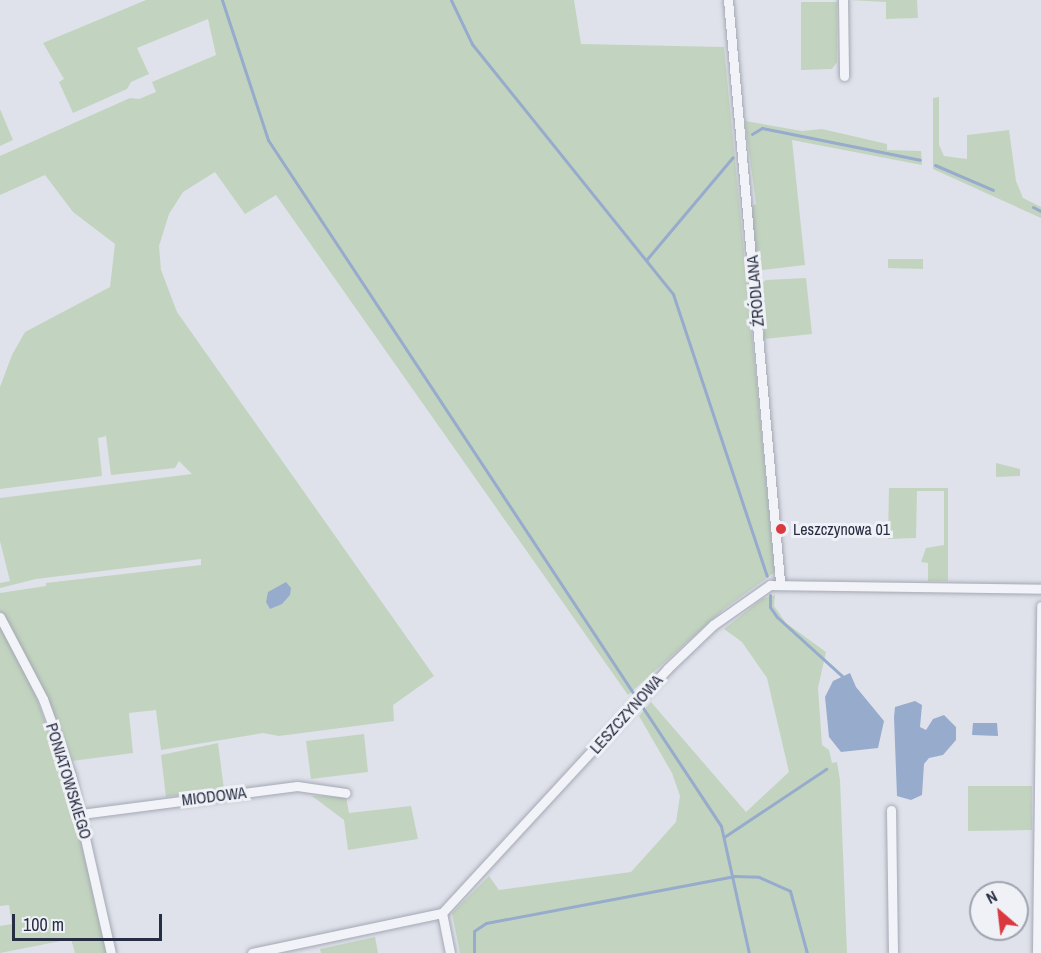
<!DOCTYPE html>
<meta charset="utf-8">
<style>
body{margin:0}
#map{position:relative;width:1041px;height:953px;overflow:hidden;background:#dfe2ea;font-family:"Archivo Narrow",sans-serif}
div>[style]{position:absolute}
.green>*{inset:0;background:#c2d4bf}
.water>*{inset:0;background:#97abcd}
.stream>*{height:3px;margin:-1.5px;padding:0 1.5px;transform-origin:1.5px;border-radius:1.5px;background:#97abcd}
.roads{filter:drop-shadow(0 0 2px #a4a8b4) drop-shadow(0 0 2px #a4a8b4)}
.minor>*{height:9px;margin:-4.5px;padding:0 4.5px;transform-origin:4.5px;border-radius:4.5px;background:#f2f3f8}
.dots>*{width:16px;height:16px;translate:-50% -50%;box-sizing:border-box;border:3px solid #eff1f7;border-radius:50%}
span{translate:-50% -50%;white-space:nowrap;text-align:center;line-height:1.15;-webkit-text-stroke:6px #eff1f7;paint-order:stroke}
.street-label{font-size:16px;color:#272d42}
.poi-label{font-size:16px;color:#272d42}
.left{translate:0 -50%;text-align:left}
.north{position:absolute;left:969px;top:881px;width:60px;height:60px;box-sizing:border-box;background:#eff1f7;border:2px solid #9fa3af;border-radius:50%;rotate:332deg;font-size:16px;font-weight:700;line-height:24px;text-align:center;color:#272d42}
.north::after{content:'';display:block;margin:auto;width:21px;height:27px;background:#d9393f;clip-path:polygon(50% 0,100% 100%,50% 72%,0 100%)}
.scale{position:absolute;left:12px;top:914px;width:150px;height:27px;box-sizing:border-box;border:3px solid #272d42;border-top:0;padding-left:8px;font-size:18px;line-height:21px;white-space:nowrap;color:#272d42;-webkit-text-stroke:4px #eff1f7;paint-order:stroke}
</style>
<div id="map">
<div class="green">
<div style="clip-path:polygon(146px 0,574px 0,581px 44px,724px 47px,775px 572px,724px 609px,628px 695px,276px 195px,245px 214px,215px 172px,183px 192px,169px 214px,159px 246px,161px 270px,177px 312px,434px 676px,393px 705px,394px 721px,279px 736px,263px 733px,161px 750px,156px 710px,129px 713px,133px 753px,72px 761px,40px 685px,0 613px,0 593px,46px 586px,46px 583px,201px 565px,201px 559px,36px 579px,0 588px,0 583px,10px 581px,0 541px,0 498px,192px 474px,179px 461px,175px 468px,111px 475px,106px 436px,98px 438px,102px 476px,0 489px,0 387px,12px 355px,25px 332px,110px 287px,115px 244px,73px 212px,45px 175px,0 195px,0 156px,130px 98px,139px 99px,156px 92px,152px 82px,216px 55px,208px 19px,137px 48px,149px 74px,131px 82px,127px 89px,73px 113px,59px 82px,64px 79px,43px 43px)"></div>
<div style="clip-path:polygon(849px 0,917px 0,918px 18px,886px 19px,886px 2px)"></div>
<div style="clip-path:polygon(801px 2px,837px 2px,837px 62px,832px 69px,801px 70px)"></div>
<div style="clip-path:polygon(939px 97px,939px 145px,944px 156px,967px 159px,967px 135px,1009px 130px,1016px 181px,1023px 198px,1041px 207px,1041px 218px,933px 169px,933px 98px)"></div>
<div style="clip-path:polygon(0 109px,13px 140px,0 146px)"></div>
<div style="clip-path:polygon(745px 121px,802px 131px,822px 129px,887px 144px,887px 150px,921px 151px,922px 165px,792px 140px,805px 265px,763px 270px,758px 269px,755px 252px,750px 207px,756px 204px)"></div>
<div style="clip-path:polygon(888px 259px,923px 259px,923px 269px,888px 268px)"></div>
<div style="clip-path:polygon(806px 278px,812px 334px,764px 339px,761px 284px,766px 280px)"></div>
<div style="clip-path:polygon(996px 463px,1020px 469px,1020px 476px,996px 477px)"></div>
<div style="clip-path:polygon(889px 488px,948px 488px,948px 581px,928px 581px,928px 563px,921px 562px,926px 548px,944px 545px,944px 491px,917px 491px,916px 538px,888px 539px)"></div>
<div style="clip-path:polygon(775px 595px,774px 606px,786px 623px,826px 652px,818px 688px,822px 745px,829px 750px,832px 763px,837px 762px,840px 780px,847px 953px,460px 953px,452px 913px,489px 876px,499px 890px,631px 872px,676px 822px,680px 796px,672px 773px,639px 716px,651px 702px,746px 812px,789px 772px,767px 678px,742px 642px,724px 629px,762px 599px)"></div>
<div style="clip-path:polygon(0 625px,36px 696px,67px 785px,108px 953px,75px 953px,71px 939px,0 953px,0 926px,12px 924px,9px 905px,0 906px)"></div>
<div style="clip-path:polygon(364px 734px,368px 772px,311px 779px,306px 741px)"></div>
<div style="clip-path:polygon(218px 743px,224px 790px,166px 797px,161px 755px)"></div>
<div style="clip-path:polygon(968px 786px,1032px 786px,1032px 830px,968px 831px)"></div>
<div style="clip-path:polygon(312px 796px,346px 797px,349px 813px,411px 806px,418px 839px,348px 850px,344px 820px)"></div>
<div style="clip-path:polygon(375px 937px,378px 953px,321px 953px,320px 949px)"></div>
</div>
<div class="water">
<div style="clip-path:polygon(286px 582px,291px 588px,290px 595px,282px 604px,270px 609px,266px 602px,268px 592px)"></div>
<div style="clip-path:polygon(850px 673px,856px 687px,884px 721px,878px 748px,841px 752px,829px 737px,825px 697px,833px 681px)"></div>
<div style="clip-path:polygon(915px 701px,922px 705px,920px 727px,926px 730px,933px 719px,944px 715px,956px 727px,956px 740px,943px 755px,929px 758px,924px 764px,922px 795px,911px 800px,897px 796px,894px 717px,895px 707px)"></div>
<div style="clip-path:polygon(973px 723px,997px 723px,998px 736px,972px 735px)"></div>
</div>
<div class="stream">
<div style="left:222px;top:0;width:147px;rotate:71.8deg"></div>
<div style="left:268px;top:140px;width:822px;rotate:56.56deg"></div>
<div style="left:721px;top:826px;width:130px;rotate:77.6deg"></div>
<div style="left:451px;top:0;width:49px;rotate:64.5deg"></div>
<div style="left:472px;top:44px;width:321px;rotate:51.2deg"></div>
<div style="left:673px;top:294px;width:297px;rotate:71.6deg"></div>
<div style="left:752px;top:134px;width:12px;rotate:-31deg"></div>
<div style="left:762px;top:128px;width:161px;rotate:11.4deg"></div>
<div style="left:935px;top:165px;width:63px;rotate:23.3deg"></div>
<div style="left:1033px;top:207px;width:9px;rotate:27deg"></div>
<div style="left:647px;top:259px;width:133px;rotate:-49.9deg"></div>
<div style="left:770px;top:595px;width:12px;rotate:90deg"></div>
<div style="left:770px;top:607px;width:12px;rotate:55deg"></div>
<div style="left:777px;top:617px;width:88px;rotate:42.2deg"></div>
<div style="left:724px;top:837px;width:123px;rotate:-33.7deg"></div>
<div style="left:474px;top:953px;width:22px;rotate:-90deg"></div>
<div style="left:474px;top:931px;width:14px;rotate:-34deg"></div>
<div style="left:486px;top:923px;width:252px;rotate:-10.7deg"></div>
<div style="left:734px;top:876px;width:25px;rotate:2deg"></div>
<div style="left:759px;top:877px;width:34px;rotate:24deg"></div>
<div style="left:790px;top:891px;width:64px;rotate:74.7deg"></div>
</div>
<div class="roads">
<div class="minor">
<div style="left:728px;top:0;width:584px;rotate:84.89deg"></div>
<div style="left:843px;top:0;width:76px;rotate:89.2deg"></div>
<div style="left:0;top:617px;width:93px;rotate:62.3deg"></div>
<div style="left:43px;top:699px;width:82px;rotate:70deg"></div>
<div style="left:71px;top:776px;width:181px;rotate:77.3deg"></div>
<div style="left:891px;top:810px;width:143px;rotate:89.2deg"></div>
<div style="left:81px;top:814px;width:218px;rotate:-7.4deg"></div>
<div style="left:297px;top:786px;width:49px;rotate:8.1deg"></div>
<div style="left:442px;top:913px;width:41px;rotate:78.7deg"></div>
<div style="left:252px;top:953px;width:194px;rotate:-11.9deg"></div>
<div style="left:442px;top:913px;width:332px;rotate:-47.3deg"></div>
<div style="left:667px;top:669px;width:64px;rotate:-43.7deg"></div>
<div style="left:713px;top:625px;width:70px;rotate:-35.1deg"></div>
<div style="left:770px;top:585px;width:271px;rotate:0.8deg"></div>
<div style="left:1037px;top:953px;width:347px;rotate:-89.3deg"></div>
</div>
</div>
<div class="dots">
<div style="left:781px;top:529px;background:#d9393f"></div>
</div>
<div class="street-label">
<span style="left:755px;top:291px;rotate:-95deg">ŹRÓDLANA</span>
<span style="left:626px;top:714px;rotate:-48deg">LESZCZYNOWA</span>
<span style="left:69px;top:781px;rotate:73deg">PONIATOWSKIEGO</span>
<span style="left:214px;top:796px;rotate:-7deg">MIODOWA</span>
</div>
<div class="poi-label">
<span class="left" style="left:793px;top:529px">Leszczynowa 01</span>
</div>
<div class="north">N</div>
<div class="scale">100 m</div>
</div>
